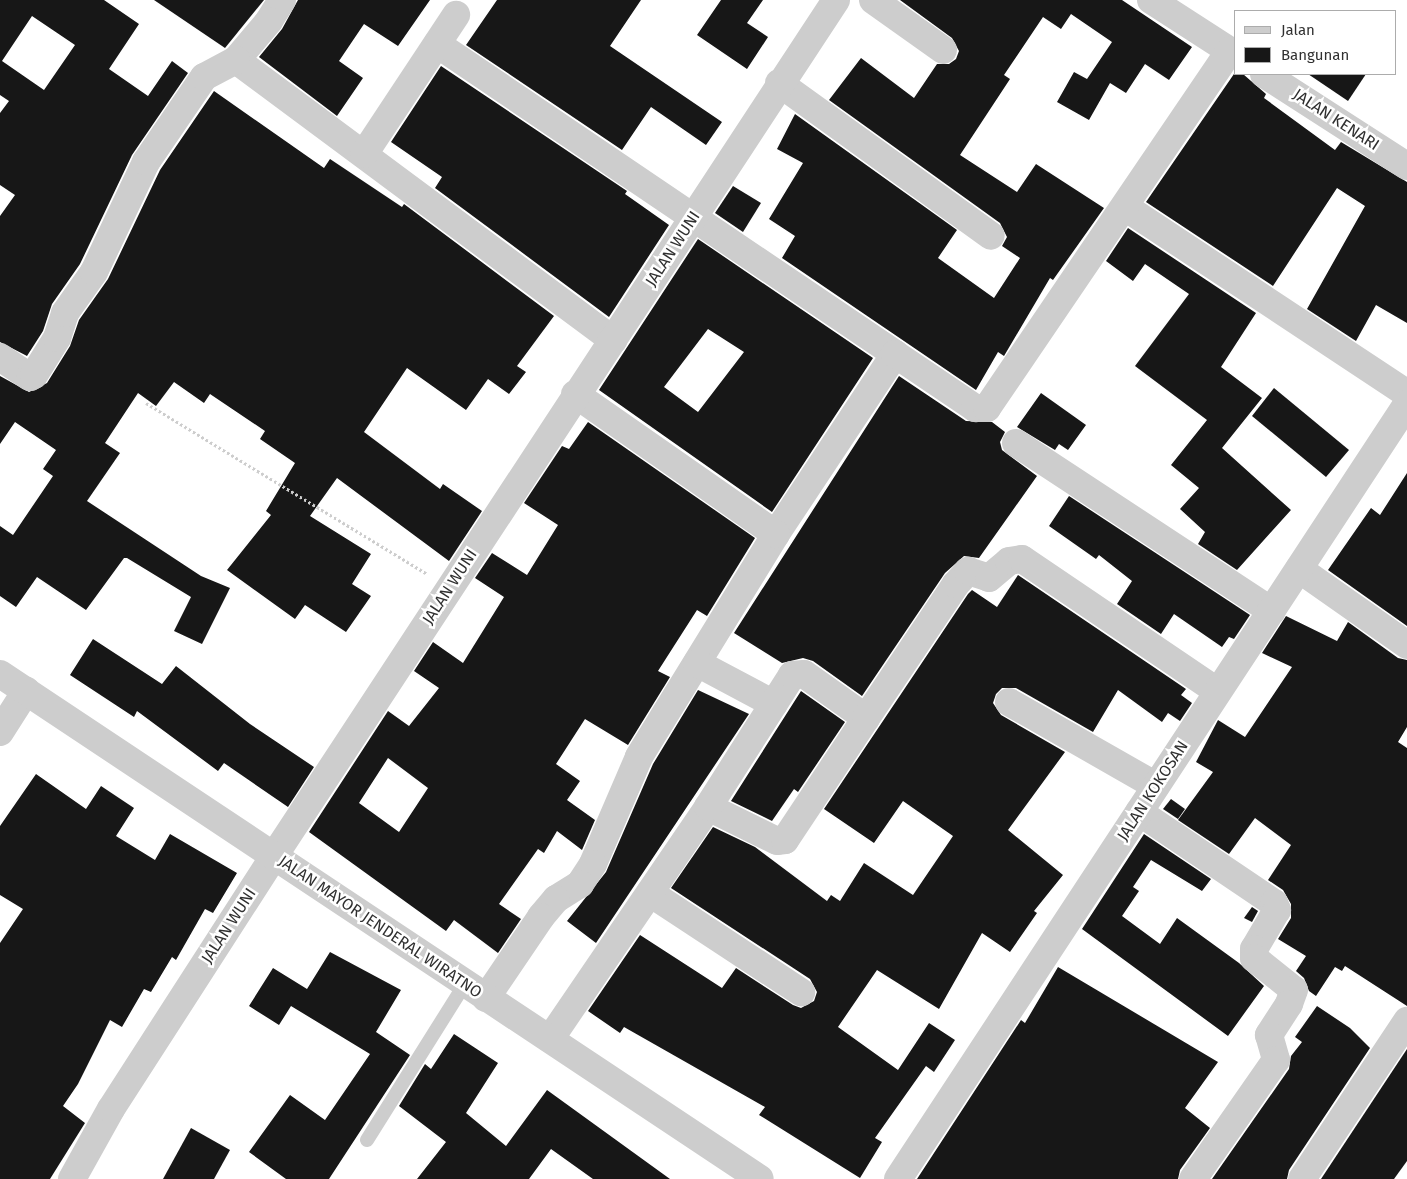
<!DOCTYPE html>
<style>
body{margin:0}
#map{position:relative;width:1407px;height:1179px;overflow:hidden;background:#fff;font-family:"Fira Sans",sans-serif}
div>[style]{position:absolute}
.building>*{inset:0;background:#171717}
.path>*{height:3px;margin-top:-1.5px;transform-origin:0;background:repeating-linear-gradient(90deg,#cdcdcd 0 2.5px,transparent 0 5px)}
.service>*{height:14px;margin:-7px;padding:0 7px;transform-origin:7px;border-radius:7px;background:#cdcdcd}
.minor>*{height:28px;margin:-14px;padding:0 14px;transform-origin:14px;border-radius:14px;background:#cdcdcd}
.tertiary>*{height:28px;margin:-14px;padding:0 14px;transform-origin:14px;border-radius:14px;background:#cdcdcd}
span{translate:-50% -50%;white-space:nowrap;text-align:center;line-height:1.15;-webkit-text-stroke:5px #fff;paint-order:stroke}
.street-label{font-size:16px;color:#303030}
.legend{position:absolute;left:1234px;top:10px;width:162px;height:65px;box-sizing:border-box;background:#fff;border:1px solid #acacac;margin:0;padding:6px 9px;list-style:none;font-size:15px;color:#303030}
.legend li{display:flex;align-items:center;gap:10px;height:25px}
.legend b{width:25px;border:1px solid #acacac}
</style>
<div id="map">
<div class="building">
<div style="clip-path:polygon(evenodd,0 0,104px 0,139px 24px,109px 69px,148px 96px,172px 61px,188px 73px,132px 155px,80px 264px,52px 304px,43px 331px,27px 356px,0 342px,0 216px,15px 195px,0 185px,0 113px,9px 101px,0 95px,0 0,32px 16px,75px 45px,44px 90px,2px 61px,32px 16px)"></div>
<div style="clip-path:polygon(154px 0,264px 0,225px 48px)"></div>
<div style="clip-path:polygon(298px 0,430px 0,398px 46px,364px 24px,339px 61px,363px 78px,337px 116px,259px 57px,282px 29px)"></div>
<div style="clip-path:polygon(497px 0,641px 0,610px 46px,722px 122px,706px 145px,651px 107px,622px 150px,466px 45px)"></div>
<div style="clip-path:polygon(721px 0,763px 0,747px 23px,768px 37px,747px 69px,697px 35px)"></div>
<div style="clip-path:polygon(900px 0,1122px 0,1192px 47px,1169px 80px,1145px 64px,1126px 93px,1110px 83px,1089px 120px,1057px 102px,1074px 72px,1087px 79px,1112px 42px,1071px 14px,1061px 29px,1043px 17px,1004px 75px,1010px 79px,960px 155px,1017px 192px,1036px 164px,1104px 208px,1053px 280px,1050px 278px,1004px 356px,998px 352px,976px 390px,782px 258px,795px 236px,769px 219px,803px 163px,777px 149px,795px 114px,957px 230px,938px 258px,994px 298px,1020px 258px,1002px 246px,1007px 237px,1000px 223px,829px 100px,861px 58px,914px 98px,937px 64px,949px 64px,956px 59px,959px 51px,952px 38px)"></div>
<div style="clip-path:polygon(441px 66px,627px 191px,625px 194px,669px 225px,609px 317px,435px 188px,442px 177px,391px 142px)"></div>
<div style="clip-path:polygon(1236px 71px,1236px 74px,1243px 74px,1266px 94px,1264px 98px,1335px 150px,1341px 142px,1407px 182px,1407px 323px,1376px 305px,1356px 341px,1307px 309px,1365px 206px,1337px 188px,1273px 286px,1146px 202px)"></div>
<div style="clip-path:polygon(1308px 74px,1366px 74px,1348px 101px)"></div>
<div style="clip-path:polygon(214px 91px,324px 168px,330px 159px,402px 207px,404px 204px,554px 316px,517px 366px,526px 372px,509px 394px,488px 379px,466px 410px,407px 368px,364px 432px,440px 489px,443px 484px,482px 511px,449px 561px,337px 478px,310px 516px,371px 554px,352px 584px,371px 596px,346px 632px,305px 605px,295px 619px,227px 570px,271px 515px,266px 511px,295px 463px,260px 439px,265px 431px,210px 394px,204px 403px,174px 382px,156px 406px,138px 393px,105px 443px,120px 453px,87px 501px,201px 576px,230px 588px,202px 644px,174px 631px,191px 597px,127px 558px,124px 558px,86px 610px,37px 577px,16px 607px,0 596px,0 526px,13px 535px,53px 476px,43px 469px,56px 450px,15px 422px,0 444px,0 376px,29px 392px,47px 383px,70px 346px,79px 320px,108px 279px,160px 170px)"></div>
<div style="clip-path:polygon(733px 186px,761px 203px,743px 232px,715px 213px)"></div>
<div style="clip-path:polygon(1128px 228px,1256px 313px,1221px 367px,1262px 398px,1222px 448px,1291px 510px,1237px 570px,1198px 544px,1205px 532px,1180px 509px,1199px 488px,1171px 465px,1207px 420px,1135px 366px,1189px 294px,1145px 264px,1133px 281px,1106px 261px)"></div>
<div style="clip-path:polygon(evenodd,698px 239px,873px 358px,772px 512px,599px 390px,698px 239px,708px 329px,744px 352px,698px 412px,664px 387px,708px 329px)"></div>
<div style="clip-path:polygon(899px 376px,966px 421px,992px 422px,1005px 432px,1000px 442px,1002px 450px,1037px 476px,979px 558px,964px 556px,945px 573px,862px 696px,813px 661px,803px 658px,782px 663px,734px 633px)"></div>
<div style="clip-path:polygon(1274px 388px,1349px 450px,1326px 477px,1252px 416px)"></div>
<div style="clip-path:polygon(1041px 393px,1086px 425px,1068px 450px,1059px 444px,1055px 450px,1017px 427px)"></div>
<div style="clip-path:polygon(evenodd,588px 422px,755px 538px,707px 616px,697px 610px,658px 671px,670px 677px,628px 745px,585px 719px,556px 764px,580px 781px,567px 800px,595px 820px,582px 850px,557px 831px,544px 853px,538px 849px,499px 904px,521px 919px,498px 953px,454px 920px,446px 931px,309px 832px,388px 711px,409px 726px,439px 688px,414px 671px,433px 642px,463px 663px,504px 597px,475px 578px,492px 553px,527px 575px,558px 525px,524px 503px,562px 446px,569px 449px,588px 422px,388px 758px,428px 788px,399px 832px,359px 803px,388px 758px)"></div>
<div style="clip-path:polygon(1407px 473px,1407px 626px,1328px 570px,1371px 508px,1380px 515px)"></div>
<div style="clip-path:polygon(1069px 496px,1250px 615px,1234px 639px,1229px 637px,1222px 647px,1174px 614px,1161px 634px,1117px 604px,1132px 581px,1099px 555px,1096px 559px,1049px 526px)"></div>
<div style="clip-path:polygon(1018px 575px,1186px 689px,1181px 695px,1192px 703px,1180px 721px,1168px 713px,1162px 722px,1118px 690px,1093px 732px,1016px 688px,1002px 688px,996px 694px,993px 703px,1001px 715px,1065px 752px,1008px 830px,1063px 875px,1034px 911px,1037px 913px,1010px 952px,982px 933px,939px 1009px,877px 970px,838px 1027px,898px 1070px,929px 1023px,955px 1040px,934px 1072px,926px 1066px,875px 1138px,882px 1142px,860px 1178px,759px 1115px,765px 1107px,624px 1027px,620px 1033px,588px 1011px,640px 935px,722px 988px,736px 968px,793px 1005px,801px 1008px,814px 1001px,817px 992px,810px 979px,671px 888px,713px 827px,755px 847px,827px 901px,831px 895px,840px 901px,864px 863px,913px 895px,953px 836px,903px 801px,874px 843px,824px 809px,968px 594px,972px 590px,997px 607px)"></div>
<div style="clip-path:polygon(1286px 616px,1337px 641px,1348px 622px,1398px 658px,1407px 660px,1407px 727px,1398px 742px,1407px 748px,1407px 1006px,1345px 966px,1342px 971px,1335px 967px,1316px 996px,1309px 991px,1304px 978px,1296px 971px,1306px 956px,1278px 939px,1291px 918px,1291px 904px,1283px 890px,1268px 880px,1291px 845px,1255px 818px,1229px 854px,1178px 820px,1213px 772px,1196px 762px,1218px 720px,1245px 737px,1292px 667px,1262px 653px)"></div>
<div style="clip-path:polygon(93px 639px,162px 684px,176px 666px,250px 724px,314px 767px,288px 807px,224px 763px,218px 771px,137px 711px,134px 717px,70px 675px)"></div>
<div style="clip-path:polygon(698px 690px,749px 714px,596px 943px,567px 921px,606px 872px,653px 764px)"></div>
<div style="clip-path:polygon(801px 691px,845px 722px,798px 792px,794px 789px,772px 821px,731px 801px)"></div>
<div style="clip-path:polygon(36px 774px,86px 809px,101px 786px,134px 808px,116px 836px,155px 860px,170px 834px,237px 873px,213px 913px,205px 909px,176px 960px,172px 957px,151px 992px,144px 989px,122px 1027px,110px 1020px,78px 1084px,63px 1106px,85px 1123px,50px 1179px,0 1179px,0 943px,23px 909px,0 895px,0 826px)"></div>
<div style="clip-path:polygon(1171px 799px,1185px 809px,1178px 819px,1163px 809px)"></div>
<div style="clip-path:polygon(1144px 834px,1211px 879px,1202px 891px,1151px 860px,1133px 887px,1139px 891px,1122px 916px,1160px 944px,1177px 918px,1239px 963px,1264px 986px,1228px 1036px,1082px 929px)"></div>
<div style="clip-path:polygon(1252px 907px,1258px 911px,1252px 922px,1244px 918px)"></div>
<div style="clip-path:polygon(330px 952px,401px 990px,376px 1032px,410px 1055px,329px 1179px,286px 1179px,249px 1152px,290px 1095px,325px 1120px,370px 1054px,291px 1006px,279px 1025px,249px 1006px,273px 968px,307px 989px)"></div>
<div style="clip-path:polygon(1058px 967px,1218px 1062px,1185px 1108px,1210px 1128px,1180px 1170px,1178px 1179px,917px 1179px,1021px 1020px,1025px 1023px)"></div>
<div style="clip-path:polygon(1317px 1006px,1350px 1028px,1370px 1048px,1289px 1170px,1287px 1179px,1212px 1179px,1289px 1069px,1291px 1056px,1302px 1042px,1295px 1037px)"></div>
<div style="clip-path:polygon(454px 1034px,498px 1063px,466px 1113px,506px 1146px,547px 1090px,670px 1179px,593px 1179px,551px 1149px,529px 1179px,417px 1179px,446px 1142px,399px 1106px,425px 1064px,431px 1069px)"></div>
<div style="clip-path:polygon(1407px 1049px,1407px 1161px,1394px 1179px,1321px 1179px)"></div>
<div style="clip-path:polygon(191px 1128px,230px 1150px,214px 1179px,163px 1179px)"></div>
</div>
<div class="path">
<div style="left:146px;top:403px;width:328px;rotate:31.3deg"></div>
</div>
<div class="service">
<div style="left:367px;top:1140px;width:184px;rotate:-57.9deg"></div>
</div>
<div class="minor">
<div style="left:282px;top:0;width:25px;rotate:122deg"></div>
<div style="left:269px;top:21px;width:51px;rotate:130.2deg"></div>
<div style="left:236px;top:60px;width:470px;rotate:36.6deg"></div>
<div style="left:873px;top:0;width:86px;rotate:35.5deg"></div>
<div style="left:1151px;top:0;width:101px;rotate:32.9deg"></div>
<div style="left:437px;top:44px;width:553px;rotate:34.09deg"></div>
<div style="left:895px;top:354px;width:216px;rotate:123.5deg"></div>
<div style="left:776px;top:534px;width:262px;rotate:121.6deg"></div>
<div style="left:639px;top:757px;width:116px;rotate:113.3deg"></div>
<div style="left:593px;top:864px;width:24px;rotate:123deg"></div>
<div style="left:580px;top:884px;width:28px;rotate:148deg"></div>
<div style="left:556px;top:899px;width:23px;rotate:130deg"></div>
<div style="left:541px;top:917px;width:98px;rotate:124.2deg"></div>
<div style="left:1264px;top:74px;width:170px;rotate:32.8deg"></div>
<div style="left:779px;top:83px;width:261px;rotate:35.8deg"></div>
<div style="left:364px;top:154px;width:167px;rotate:-56.5deg"></div>
<div style="left:1125px;top:207px;width:338px;rotate:33.5deg"></div>
<div style="left:895px;top:354px;width:97px;rotate:34deg"></div>
<div style="left:975px;top:408px;width:12px"></div>
<div style="left:987px;top:408px;width:432px;rotate:-55.8deg"></div>
<div style="left:0;top:357px;width:36px;rotate:34deg"></div>
<div style="left:30px;top:377px;width:4px;rotate:-27deg"></div>
<div style="left:34px;top:375px;width:44px;rotate:-58.1deg"></div>
<div style="left:57px;top:338px;width:26px;rotate:-72deg"></div>
<div style="left:65px;top:313px;width:50px;rotate:-54.7deg"></div>
<div style="left:94px;top:272px;width:122px;rotate:-64.7deg"></div>
<div style="left:146px;top:162px;width:103px;rotate:-55.7deg"></div>
<div style="left:204px;top:77px;width:36px;rotate:-28deg"></div>
<div style="left:575px;top:394px;width:245px;rotate:34.9deg"></div>
<div style="left:1016px;top:443px;width:306px;rotate:33.3deg"></div>
<div style="left:1299px;top:569px;width:132px;rotate:35.1deg"></div>
<div style="left:697px;top:663px;width:87px;rotate:28deg"></div>
<div style="left:1009px;top:702px;width:169px;rotate:29.7deg"></div>
<div style="left:0;top:732px;width:49px;rotate:-57.6deg"></div>
<div style="left:708px;top:807px;width:77px;rotate:26.2deg"></div>
<div style="left:777px;top:841px;width:8px;rotate:-7deg"></div>
<div style="left:785px;top:840px;width:146px;rotate:-56.4deg"></div>
<div style="left:1139px;top:812px;width:163px;rotate:34deg"></div>
<div style="left:1274px;top:903px;width:8px;rotate:67deg"></div>
<div style="left:1277px;top:910px;width:45px;rotate:120.5deg"></div>
<div style="left:1254px;top:949px;width:9px;rotate:90deg"></div>
<div style="left:1254px;top:958px;width:51px;rotate:38.7deg"></div>
<div style="left:1294px;top:990px;width:15px;rotate:110deg"></div>
<div style="left:1289px;top:1004px;width:37px;rotate:123deg"></div>
<div style="left:1269px;top:1035px;width:26px;rotate:74deg"></div>
<div style="left:1276px;top:1060px;width:145px;rotate:124.9deg"></div>
<div style="left:650px;top:893px;width:181px;rotate:33.3deg"></div>
<div style="left:550px;top:1039px;width:281px;rotate:-55.7deg"></div>
<div style="left:708px;top:807px;width:156px;rotate:-57.5deg"></div>
<div style="left:792px;top:675px;width:12px;rotate:-5deg"></div>
<div style="left:804px;top:674px;width:76px;rotate:35.4deg"></div>
<div style="left:866px;top:718px;width:161px;rotate:-56.1deg"></div>
<div style="left:956px;top:584px;width:18px;rotate:-47deg"></div>
<div style="left:968px;top:571px;width:22px;rotate:18deg"></div>
<div style="left:989px;top:578px;width:26px;rotate:-40deg"></div>
<div style="left:1009px;top:561px;width:13px;rotate:-9deg"></div>
<div style="left:1022px;top:559px;width:235px;rotate:34.1deg"></div>
<div style="left:72px;top:1179px;width:80px;rotate:-60.9deg"></div>
<div style="left:111px;top:1109px;width:301px;rotate:-57.2deg"></div>
<div style="left:274px;top:856px;width:1024px;rotate:-56.71deg"></div>
<div style="left:898px;top:1179px;width:927px;rotate:-56.7deg"></div>
<div style="left:1302px;top:1179px;width:190px;rotate:-56.4deg"></div>
</div>
<div class="tertiary">
<div style="left:0;top:674px;width:912px;rotate:33.6deg"></div>
</div>
<div class="street-label">
<span style="left:1336px;top:120px;rotate:33deg">JALAN KENARI</span>
<span style="left:673px;top:249px;rotate:-57deg">JALAN WUNI</span>
<span style="left:450px;top:587px;rotate:-57deg">JALAN WUNI</span>
<span style="left:1153px;top:791px;rotate:-57deg">JALAN KOKOSAN</span>
<span style="left:229px;top:926px;rotate:-57deg">JALAN WUNI</span>
<span style="left:380px;top:927px;rotate:34deg">JALAN MAYOR JENDERAL WIRATNO</span>
</div>
<ul class="legend">
<li><b style="height:6px;background:#cdcdcd"></b>Jalan</li>
<li><b style="height:14px;background:#171717"></b>Bangunan</li>
</ul>
</div>
